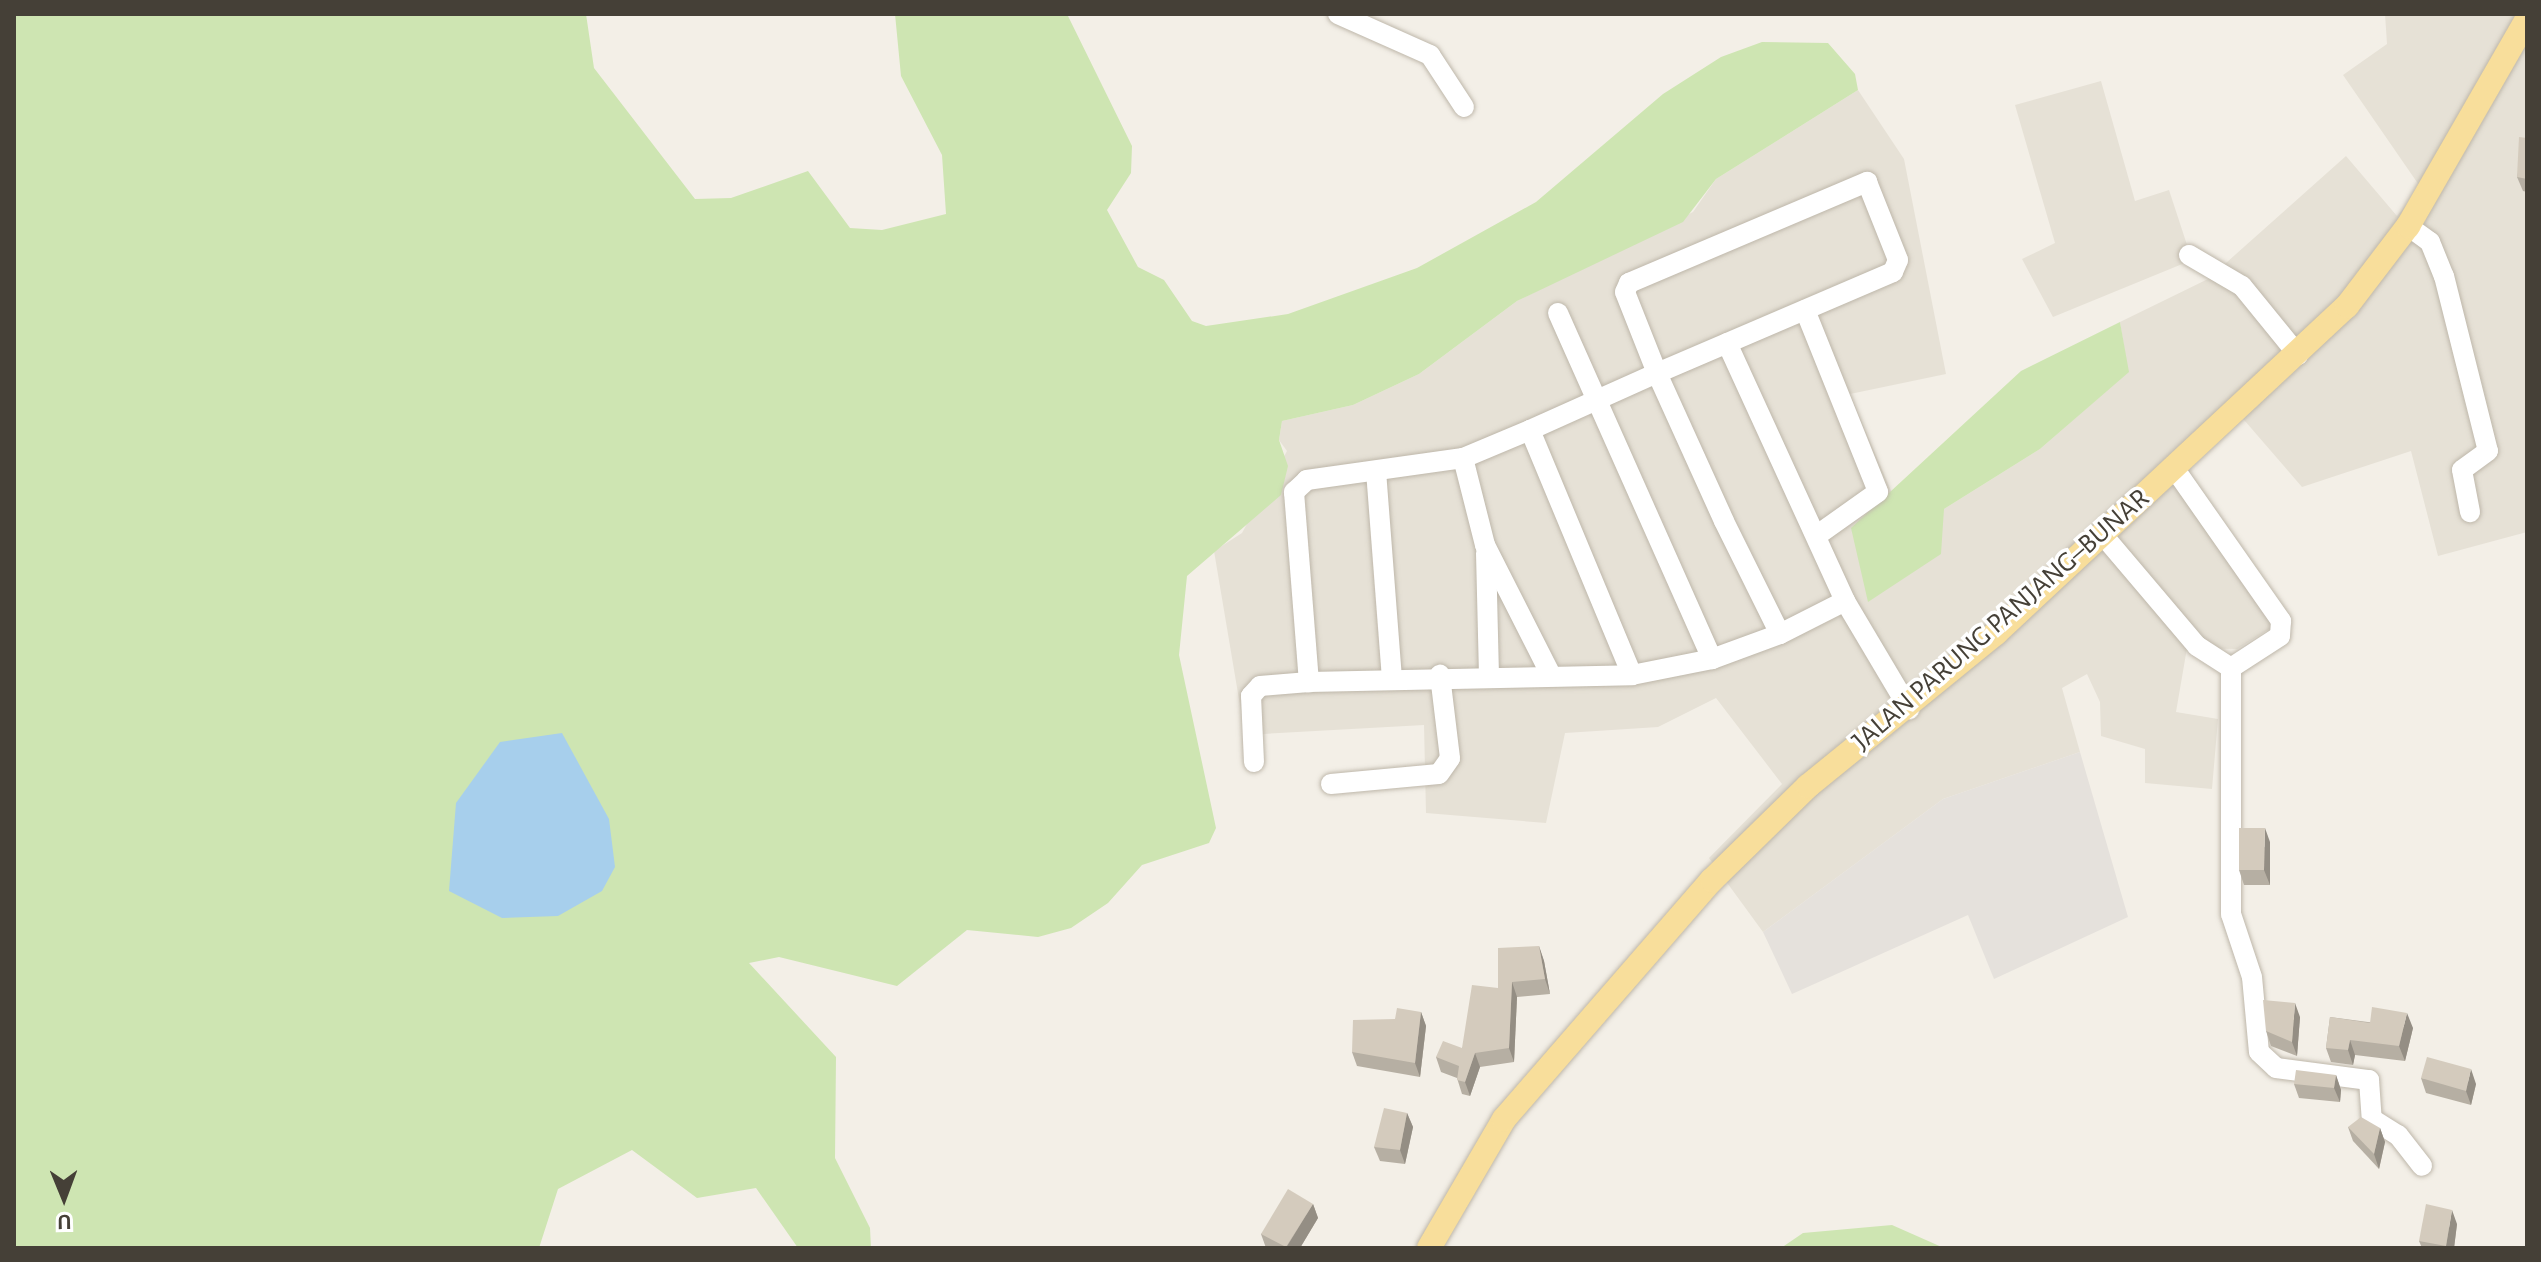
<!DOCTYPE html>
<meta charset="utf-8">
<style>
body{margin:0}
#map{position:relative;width:2541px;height:1262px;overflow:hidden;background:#f3efe7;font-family:"Alegreya Sans",sans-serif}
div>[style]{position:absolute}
.residential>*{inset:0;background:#e6e1d6}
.industrial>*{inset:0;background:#e5e1dc}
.green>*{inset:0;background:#cee5b2}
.water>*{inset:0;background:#a7cfec}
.roads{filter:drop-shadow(0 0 2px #beb7aa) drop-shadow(0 0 2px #beb7aa)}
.minor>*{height:20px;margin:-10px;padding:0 10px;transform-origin:10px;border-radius:10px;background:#fff}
.major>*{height:24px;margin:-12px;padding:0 12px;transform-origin:12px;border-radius:12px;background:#f8de9b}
.wall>*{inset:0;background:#b6afa3}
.shaded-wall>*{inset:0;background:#948e84}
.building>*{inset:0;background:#d4cbbd}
span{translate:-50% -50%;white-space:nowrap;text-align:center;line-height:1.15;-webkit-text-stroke:7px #fff;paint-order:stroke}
.street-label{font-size:28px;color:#454037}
.frame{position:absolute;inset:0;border:16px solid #454037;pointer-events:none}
.north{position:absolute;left:24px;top:1158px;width:80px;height:80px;-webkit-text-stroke:6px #fff;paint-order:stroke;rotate:179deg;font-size:22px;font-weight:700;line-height:32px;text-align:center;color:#454037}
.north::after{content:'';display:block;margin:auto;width:28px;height:36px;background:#454037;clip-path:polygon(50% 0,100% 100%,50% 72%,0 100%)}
</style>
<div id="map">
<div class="residential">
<div style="clip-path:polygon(2385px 14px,2527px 14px,2527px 532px,2438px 556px,2411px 451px,2302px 487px,2232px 406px,2171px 459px,2279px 623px,2237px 649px,2187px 648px,2176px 712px,2218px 719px,2212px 789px,2145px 783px,2145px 749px,2101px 736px,2100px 702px,2087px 674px,2062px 688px,2080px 752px,1943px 799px,1763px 932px,1709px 858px,1782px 784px,1716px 698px,1658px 727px,1565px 733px,1546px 823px,1426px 813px,1424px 725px,1245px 735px,1214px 551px,1242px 533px,1287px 451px,1279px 440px,1282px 421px,1353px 405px,1419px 374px,1517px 301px,1693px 212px,1716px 179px,1858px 90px,1904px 159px,1946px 374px,1850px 394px,1891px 491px,1944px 509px,2040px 449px,2128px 372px,2120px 322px,2208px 279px,2346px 156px,2397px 216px,2421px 188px,2343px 75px,2387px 44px)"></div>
<div style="clip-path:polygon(2101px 81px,2135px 201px,2169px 190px,2192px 260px,2053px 317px,2022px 259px,2055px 243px,2015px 105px)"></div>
</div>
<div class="industrial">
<div style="clip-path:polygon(2080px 752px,2128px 917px,1994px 979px,1968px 915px,1792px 994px,1763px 932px,1943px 799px)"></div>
</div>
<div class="green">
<div style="clip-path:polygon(14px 14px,586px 14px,594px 68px,695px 199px,731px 198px,808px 171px,850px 228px,882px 230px,946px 214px,942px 155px,901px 76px,895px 14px,1067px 14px,1132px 146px,1131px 173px,1107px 210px,1138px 267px,1164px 280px,1192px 321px,1206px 326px,1288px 314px,1417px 268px,1536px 202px,1663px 94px,1721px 57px,1762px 42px,1828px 43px,1855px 74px,1858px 90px,1716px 179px,1683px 222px,1517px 301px,1419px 374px,1353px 405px,1282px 421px,1279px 440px,1288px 466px,1281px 495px,1187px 576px,1179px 655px,1216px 828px,1209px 843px,1142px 865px,1108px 903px,1071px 928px,1038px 937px,967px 930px,897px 986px,779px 957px,749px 963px,836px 1057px,835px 1158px,870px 1228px,871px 1248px,798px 1248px,756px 1188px,697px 1198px,632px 1150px,558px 1189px,539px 1248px,14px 1248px)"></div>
<div style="clip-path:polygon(2120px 322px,2129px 372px,2040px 449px,1944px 509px,1941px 554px,1868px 602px,1851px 528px,2021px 371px)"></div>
<div style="clip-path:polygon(1892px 1225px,1944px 1248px,1781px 1248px,1803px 1233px)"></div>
</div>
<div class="water">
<div style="clip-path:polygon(562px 733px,609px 819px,615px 867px,602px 891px,558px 916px,502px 918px,449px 891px,456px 803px,500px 742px)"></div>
</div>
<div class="roads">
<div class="minor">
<div style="left:1338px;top:14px;width:101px;rotate:24deg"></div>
<div style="left:1430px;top:55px;width:62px;rotate:56.8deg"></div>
<div style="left:2408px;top:226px;width:27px;rotate:36deg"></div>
<div style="left:2430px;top:242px;width:37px;rotate:68deg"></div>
<div style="left:2444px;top:276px;width:180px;rotate:75.9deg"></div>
<div style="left:2488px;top:451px;width:32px;rotate:144deg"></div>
<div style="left:2462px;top:470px;width:43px;rotate:79.2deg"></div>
<div style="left:2189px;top:255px;width:61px;rotate:30.3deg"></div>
<div style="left:2242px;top:286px;width:89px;rotate:50.9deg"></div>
<div style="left:1805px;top:310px;width:196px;rotate:68.1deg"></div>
<div style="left:1878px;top:492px;width:76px;rotate:144.6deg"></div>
<div style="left:1558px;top:313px;width:379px;rotate:66deg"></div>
<div style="left:1727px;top:343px;width:284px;rotate:65.4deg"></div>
<div style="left:1845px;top:601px;width:126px;rotate:59.3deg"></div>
<div style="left:1530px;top:430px;width:265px;rotate:67.4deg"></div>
<div style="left:1463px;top:458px;width:90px;rotate:75.8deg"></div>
<div style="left:1485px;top:545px;width:146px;rotate:63.1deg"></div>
<div style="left:2174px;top:468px;width:187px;rotate:55deg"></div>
<div style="left:2281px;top:621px;width:15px;rotate:94deg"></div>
<div style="left:2280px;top:636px;width:59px;rotate:146.9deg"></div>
<div style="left:1376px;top:471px;width:207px;rotate:85.6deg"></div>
<div style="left:2102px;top:534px;width:147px;rotate:49.7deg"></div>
<div style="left:2197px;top:646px;width:40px;rotate:32.9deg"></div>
<div style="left:1486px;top:553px;width:121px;rotate:88.6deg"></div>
<div style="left:1780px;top:634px;width:126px;rotate:-116.4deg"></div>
<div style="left:1724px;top:521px;width:162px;rotate:-114.4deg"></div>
<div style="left:1657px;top:373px;width:87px;rotate:-111.6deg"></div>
<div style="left:1625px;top:292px;width:10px;rotate:-66deg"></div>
<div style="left:1629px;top:283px;width:259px;rotate:-23deg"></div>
<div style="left:1867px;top:182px;width:84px;rotate:68.3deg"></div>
<div style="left:1898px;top:260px;width:13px;rotate:113deg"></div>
<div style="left:1893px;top:272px;width:257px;rotate:156.8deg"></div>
<div style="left:1657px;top:373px;width:139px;rotate:155.8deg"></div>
<div style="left:1530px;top:430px;width:73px;rotate:157.3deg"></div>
<div style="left:1463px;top:458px;width:158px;rotate:172deg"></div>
<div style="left:1307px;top:480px;width:18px;rotate:137deg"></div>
<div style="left:1294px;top:492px;width:191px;rotate:85.5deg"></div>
<div style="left:1309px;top:682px;width:323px;rotate:-1.2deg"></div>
<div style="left:1632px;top:675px;width:82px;rotate:-11.3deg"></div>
<div style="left:1712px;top:659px;width:72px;rotate:-20.2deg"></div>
<div style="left:1780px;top:634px;width:73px;rotate:-26.9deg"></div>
<div style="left:2231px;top:668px;width:246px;rotate:90deg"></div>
<div style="left:2231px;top:914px;width:66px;rotate:71.6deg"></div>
<div style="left:2252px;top:977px;width:75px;rotate:84.7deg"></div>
<div style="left:2259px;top:1052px;width:23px;rotate:43deg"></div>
<div style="left:2276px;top:1068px;width:94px;rotate:7.4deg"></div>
<div style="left:2369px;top:1080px;width:39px;rotate:86deg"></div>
<div style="left:2372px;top:1119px;width:31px;rotate:32deg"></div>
<div style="left:2398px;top:1135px;width:39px;rotate:52deg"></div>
<div style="left:1254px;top:762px;width:66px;rotate:-92.6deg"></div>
<div style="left:1251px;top:696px;width:13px;rotate:-48deg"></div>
<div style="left:1260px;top:686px;width:49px;rotate:-4.7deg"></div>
<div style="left:1331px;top:784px;width:108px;rotate:-5.3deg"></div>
<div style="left:1439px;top:774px;width:19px;rotate:-55deg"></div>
<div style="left:1450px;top:758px;width:84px;rotate:-96.9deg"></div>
</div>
<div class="major">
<div style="left:1429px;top:1248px;width:149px;rotate:-59.8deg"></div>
<div style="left:1504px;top:1119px;width:317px;rotate:-49deg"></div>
<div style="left:1712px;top:880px;width:134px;rotate:-44.4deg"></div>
<div style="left:1808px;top:786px;width:242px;rotate:-39.1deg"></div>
<div style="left:1996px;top:633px;width:480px;rotate:-43deg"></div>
<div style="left:2347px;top:306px;width:101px;rotate:-52.7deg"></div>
<div style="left:2408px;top:226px;width:239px;rotate:-60.1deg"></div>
</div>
</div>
<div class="wall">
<div style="clip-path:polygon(2527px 138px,2527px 192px,2523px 191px,2517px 177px)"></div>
<div style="clip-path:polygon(2270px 842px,2270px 885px,2244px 885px,2239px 870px)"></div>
<div style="clip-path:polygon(1539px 946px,1544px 961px,1550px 994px,1517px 997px,1514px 1062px,1480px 1067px,1470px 1096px,1462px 1094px,1457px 1078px,1441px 1072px,1436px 1057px,1462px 1048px)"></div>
<div style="clip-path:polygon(1421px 1012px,1426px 1026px,1420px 1077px,1357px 1066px,1352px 1052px,1395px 1019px)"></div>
<div style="clip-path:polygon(2300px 1017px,2297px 1056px,2271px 1046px,2266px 1031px)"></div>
<div style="clip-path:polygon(2330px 1017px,2413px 1028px,2405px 1061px,2355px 1055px,2353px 1065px,2331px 1062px,2326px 1048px)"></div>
<div style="clip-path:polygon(2336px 1075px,2341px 1090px,2340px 1102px,2299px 1098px,2294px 1084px)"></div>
<div style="clip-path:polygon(2421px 1078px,2476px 1084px,2471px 1105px,2426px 1093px)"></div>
<div style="clip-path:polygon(1407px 1113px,1413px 1127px,1405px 1164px,1380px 1161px,1374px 1147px)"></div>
<div style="clip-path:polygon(2348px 1127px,2380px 1128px,2385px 1142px,2379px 1169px,2353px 1141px)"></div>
<div style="clip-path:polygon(1313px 1204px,1318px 1218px,1300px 1248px,1266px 1248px,1261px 1234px)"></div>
<div style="clip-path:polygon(2457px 1224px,2454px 1248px,2422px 1248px,2419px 1241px)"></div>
</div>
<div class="shaded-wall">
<div style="clip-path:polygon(2265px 828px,2270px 842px,2270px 885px,2264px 870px)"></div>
<div style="clip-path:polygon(1539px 946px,1544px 961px,1550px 994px,1545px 979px)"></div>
<div style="clip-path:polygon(1512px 982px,1517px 997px,1514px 1062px,1509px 1048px)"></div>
<div style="clip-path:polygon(2295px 1003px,2300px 1017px,2297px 1056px,2292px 1042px)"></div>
<div style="clip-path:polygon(1421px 1012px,1426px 1026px,1420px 1077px,1415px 1063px)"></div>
<div style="clip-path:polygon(2407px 1013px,2413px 1028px,2405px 1061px,2399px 1046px)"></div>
<div style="clip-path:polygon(2350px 1040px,2355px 1055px,2353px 1065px,2348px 1050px)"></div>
<div style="clip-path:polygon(1475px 1053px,1480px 1067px,1470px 1096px,1465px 1082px)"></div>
<div style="clip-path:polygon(2471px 1069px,2476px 1084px,2471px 1105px,2466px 1091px)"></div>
<div style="clip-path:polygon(2336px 1075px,2341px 1090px,2340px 1102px,2334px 1088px)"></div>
<div style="clip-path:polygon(1407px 1113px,1413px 1127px,1405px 1164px,1400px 1150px)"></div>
<div style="clip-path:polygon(2380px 1128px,2385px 1142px,2379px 1169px,2374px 1154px)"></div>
<div style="clip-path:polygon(1313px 1204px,1318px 1218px,1300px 1248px,1286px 1248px)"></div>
<div style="clip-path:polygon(2452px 1210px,2457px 1224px,2454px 1248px,2447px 1248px,2446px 1246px)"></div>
</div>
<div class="building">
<div style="clip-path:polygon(2519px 137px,2527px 138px,2527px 179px,2517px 177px)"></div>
<div style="clip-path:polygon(2239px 828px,2265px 828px,2264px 870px,2239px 870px)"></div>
<div style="clip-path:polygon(1539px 946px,1545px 979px,1512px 982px,1509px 1048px,1475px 1053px,1465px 1082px,1457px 1080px,1459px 1066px,1436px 1057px,1443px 1041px,1462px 1048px,1472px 985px,1498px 988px,1498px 948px)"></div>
<div style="clip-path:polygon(2263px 1000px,2295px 1003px,2292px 1042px,2266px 1031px)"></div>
<div style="clip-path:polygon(2372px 1007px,2407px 1013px,2399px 1046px,2350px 1040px,2348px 1050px,2326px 1048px,2330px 1017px,2370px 1023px)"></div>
<div style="clip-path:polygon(1397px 1008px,1421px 1012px,1415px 1063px,1352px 1052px,1353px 1020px,1395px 1019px)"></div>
<div style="clip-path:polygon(2427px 1057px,2471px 1069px,2466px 1091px,2421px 1078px)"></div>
<div style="clip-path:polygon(2296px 1070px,2336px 1075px,2334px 1088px,2294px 1084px)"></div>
<div style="clip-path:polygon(1384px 1108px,1407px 1113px,1400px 1150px,1374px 1147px)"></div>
<div style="clip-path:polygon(2361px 1117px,2380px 1128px,2374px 1154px,2348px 1127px)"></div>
<div style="clip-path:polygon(1288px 1189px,1313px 1204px,1286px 1247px,1261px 1234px)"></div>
<div style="clip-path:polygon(2426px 1204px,2452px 1210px,2446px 1246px,2419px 1241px)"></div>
</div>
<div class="street-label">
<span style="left:2001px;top:620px;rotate:-41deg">JALAN PARUNG PANJANG–BUNAR</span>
</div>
<div class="frame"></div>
<div class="north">U</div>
</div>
